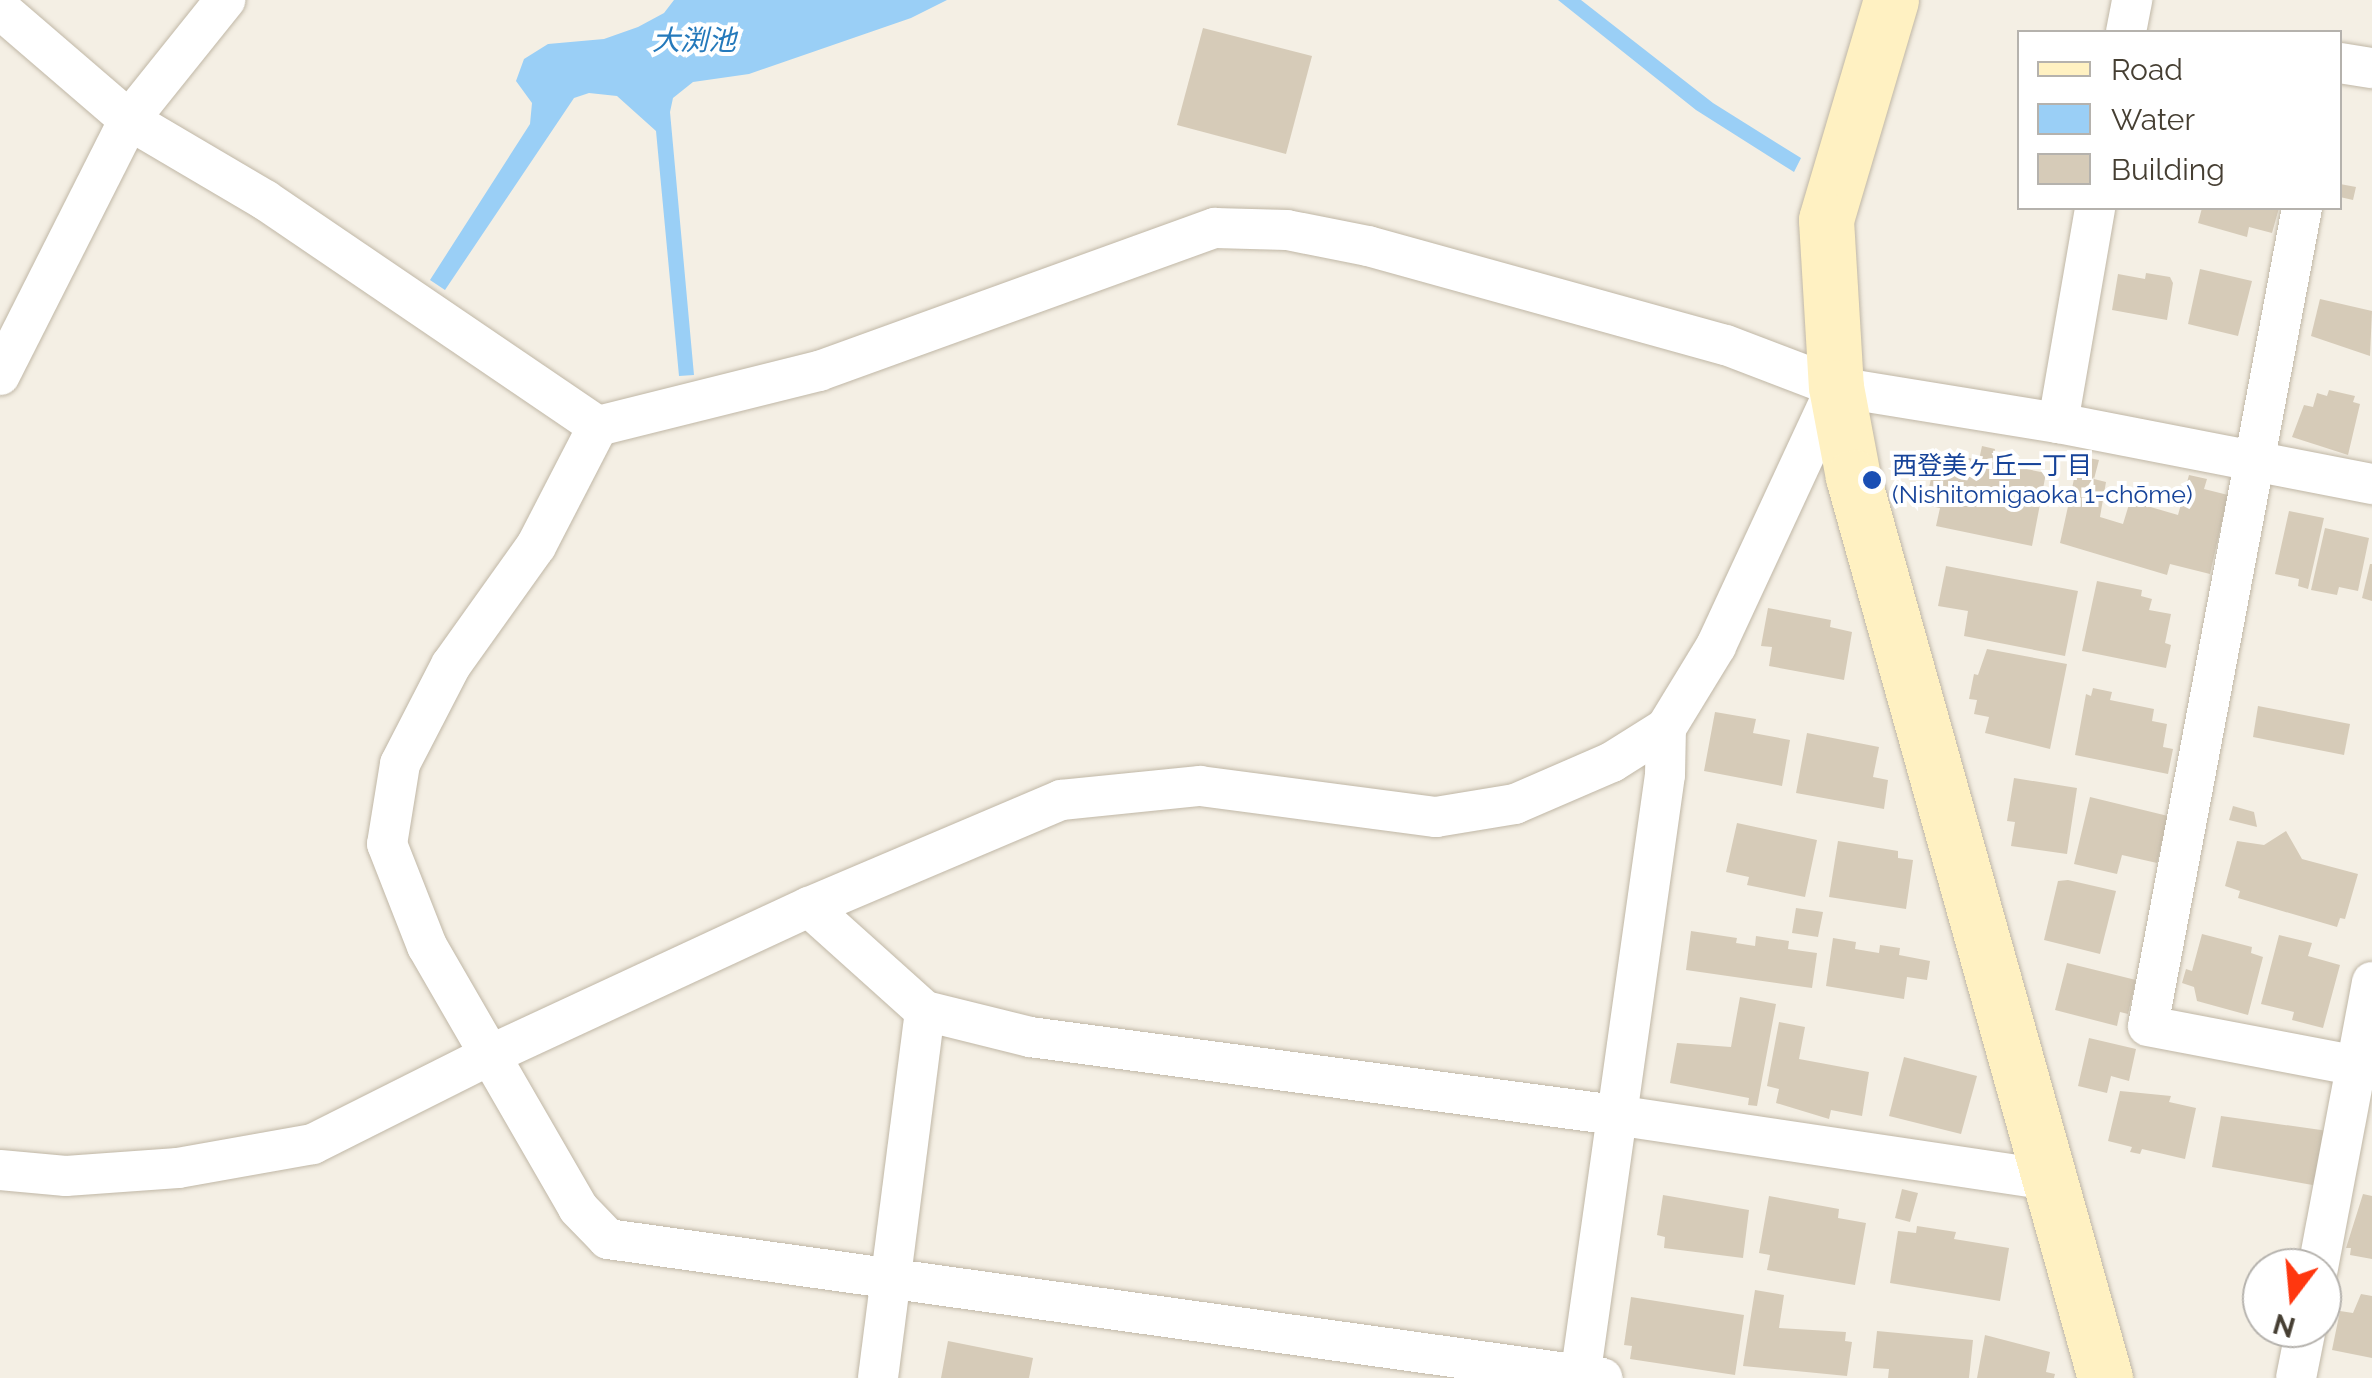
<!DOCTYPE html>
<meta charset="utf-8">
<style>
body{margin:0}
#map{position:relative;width:2372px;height:1378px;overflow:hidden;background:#f4efe4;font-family:Raleway,"Noto Sans JP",sans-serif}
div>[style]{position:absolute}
.water>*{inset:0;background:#9acff6}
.building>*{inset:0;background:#d6cbb8}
.roads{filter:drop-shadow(0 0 2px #c0b7a6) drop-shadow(0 0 2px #c0b7a6)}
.street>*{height:40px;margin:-20px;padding:0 20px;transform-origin:20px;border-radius:20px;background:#fff}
.secondary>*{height:55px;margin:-27.5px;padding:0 27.5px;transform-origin:27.5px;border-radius:27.5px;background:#fff1c2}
.dots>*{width:28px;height:28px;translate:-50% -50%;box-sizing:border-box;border:5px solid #fff;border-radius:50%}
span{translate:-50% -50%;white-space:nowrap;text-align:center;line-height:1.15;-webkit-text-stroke:8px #fff;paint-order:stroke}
.transit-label{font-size:25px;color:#164399}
.left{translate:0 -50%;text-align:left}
.water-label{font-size:28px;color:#2479bb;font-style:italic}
.legend{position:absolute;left:2017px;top:30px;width:325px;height:180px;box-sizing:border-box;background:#fff;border:2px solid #b5b2ad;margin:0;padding:12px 18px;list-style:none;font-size:30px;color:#463f33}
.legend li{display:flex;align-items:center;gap:20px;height:50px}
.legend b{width:50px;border:2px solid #b5b2ad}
.north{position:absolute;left:2242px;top:1248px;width:100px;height:100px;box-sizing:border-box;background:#fff;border:2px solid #b5b2ad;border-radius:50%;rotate:196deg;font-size:28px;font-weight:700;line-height:40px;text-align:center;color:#463f33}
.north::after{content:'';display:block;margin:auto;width:35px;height:45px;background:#ff370f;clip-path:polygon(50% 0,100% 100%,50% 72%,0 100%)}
</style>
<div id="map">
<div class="water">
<div style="clip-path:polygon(674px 0,947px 0,911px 18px,749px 74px,693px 82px,673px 98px,670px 112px,694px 375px,679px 376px,656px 131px,617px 96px,589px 93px,574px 98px,445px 290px,430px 280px,530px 124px,532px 103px,516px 81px,524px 59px,548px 44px,604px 39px,638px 27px,664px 13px)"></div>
<div style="clip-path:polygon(1558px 0,1581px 0,1713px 103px,1801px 158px,1794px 172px,1696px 110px)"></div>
</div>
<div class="building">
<div style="clip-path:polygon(1203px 28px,1312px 56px,1286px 154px,1177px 125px)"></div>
<div style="clip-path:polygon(2340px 184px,2356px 187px,2353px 200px,2340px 197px)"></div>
<div style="clip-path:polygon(2202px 208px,2279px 208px,2272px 233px,2249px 227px,2247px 237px,2198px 223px)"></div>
<div style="clip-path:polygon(2200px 269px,2252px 281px,2238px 336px,2188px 324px)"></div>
<div style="clip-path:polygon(2146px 273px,2170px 277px,2173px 283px,2167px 320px,2112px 310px,2118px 274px,2145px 279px)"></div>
<div style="clip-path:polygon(2320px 299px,2372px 311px,2370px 356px,2311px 336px)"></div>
<div style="clip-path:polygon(2329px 390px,2355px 396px,2353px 402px,2360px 404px,2348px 455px,2292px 437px,2304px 405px,2313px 407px,2317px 393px,2327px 396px)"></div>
<div style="clip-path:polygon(1982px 446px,1995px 449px,1992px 462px,2046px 473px,2032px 546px,1936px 526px,1940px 508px,1925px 505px,1933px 470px,1927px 469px,1930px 450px,1979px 460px)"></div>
<div style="clip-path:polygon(2079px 456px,2099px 460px,2094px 479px,2106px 482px,2100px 517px,2123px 524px,2130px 501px,2178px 515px,2189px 475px,2207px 479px,2204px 489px,2228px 495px,2210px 574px,2170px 564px,2167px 575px,2060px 543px)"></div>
<div style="clip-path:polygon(2289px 511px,2324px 518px,2308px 589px,2298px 586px,2299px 579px,2275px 574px)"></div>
<div style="clip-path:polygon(2325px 528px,2369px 538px,2358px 591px,2339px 587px,2337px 595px,2311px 590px)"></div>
<div style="clip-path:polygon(2370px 564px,2372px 564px,2372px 601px,2362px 598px)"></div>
<div style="clip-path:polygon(1946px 566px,2078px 591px,2065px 656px,1964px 636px,1968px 611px,1938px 606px)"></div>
<div style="clip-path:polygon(2097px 581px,2142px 590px,2141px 596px,2152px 599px,2149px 610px,2171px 614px,2165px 643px,2171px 645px,2166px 668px,2082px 651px)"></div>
<div style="clip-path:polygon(1768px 608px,1831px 620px,1830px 627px,1852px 632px,1844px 680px,1769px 666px,1772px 647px,1761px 646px)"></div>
<div style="clip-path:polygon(1987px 649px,2067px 664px,2050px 749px,1985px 733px,1989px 717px,1974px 714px,1977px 700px,1969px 699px,1974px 674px,1978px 675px)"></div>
<div style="clip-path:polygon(2093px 688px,2112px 692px,2110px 700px,2154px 709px,2152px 721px,2167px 724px,2163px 747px,2173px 749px,2168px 774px,2075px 755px,2086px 694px,2091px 696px)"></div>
<div style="clip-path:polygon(2258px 706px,2350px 724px,2344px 755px,2253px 737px)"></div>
<div style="clip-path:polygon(1715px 712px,1756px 719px,1753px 733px,1790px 740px,1782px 786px,1704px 771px)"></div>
<div style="clip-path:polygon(1807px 733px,1879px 747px,1873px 777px,1888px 780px,1884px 809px,1796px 793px)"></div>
<div style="clip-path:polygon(2014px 778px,2077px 788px,2067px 854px,2011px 846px,2015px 822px,2007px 821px)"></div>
<div style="clip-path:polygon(2090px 797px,2168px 816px,2157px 863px,2122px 855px,2117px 874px,2074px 864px)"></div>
<div style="clip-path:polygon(2233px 806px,2254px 812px,2257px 827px,2229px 820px)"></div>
<div style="clip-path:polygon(1737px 823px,1817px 840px,1805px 897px,1747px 885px,1749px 877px,1726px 872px)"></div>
<div style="clip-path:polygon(2286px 831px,2302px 859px,2358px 874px,2345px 919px,2340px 918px,2337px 927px,2238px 898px,2240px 891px,2225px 886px,2237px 841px,2264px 845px)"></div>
<div style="clip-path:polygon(1838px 841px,1898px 851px,1898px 858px,1913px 860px,1906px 909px,1829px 897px)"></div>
<div style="clip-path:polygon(2068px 880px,2116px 891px,2100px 954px,2044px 940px,2058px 881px)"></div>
<div style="clip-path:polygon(1796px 908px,1823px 912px,1818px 937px,1792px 933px)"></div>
<div style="clip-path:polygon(1691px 931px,1737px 938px,1736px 943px,1755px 946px,1756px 936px,1789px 941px,1788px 949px,1817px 953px,1812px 988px,1686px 970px)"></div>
<div style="clip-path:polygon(2202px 934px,2252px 947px,2251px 953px,2263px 957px,2248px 1015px,2197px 1001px,2194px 987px,2182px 983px,2186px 969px,2192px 971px)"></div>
<div style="clip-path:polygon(2279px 935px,2312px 943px,2308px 956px,2340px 965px,2323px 1028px,2292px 1020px,2294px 1012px,2261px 1004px)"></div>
<div style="clip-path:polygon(1833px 938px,1856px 942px,1855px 949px,1879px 953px,1880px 945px,1900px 948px,1899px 955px,1930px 961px,1927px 980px,1907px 977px,1904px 999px,1826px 986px)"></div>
<div style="clip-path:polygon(2067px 963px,2136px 980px,2128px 1014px,2120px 1012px,2117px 1026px,2055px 1010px)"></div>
<div style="clip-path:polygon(1740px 997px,1776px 1004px,1757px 1106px,1748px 1105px,1749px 1098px,1670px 1083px,1677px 1043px,1731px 1047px)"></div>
<div style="clip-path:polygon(1779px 1022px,1805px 1027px,1799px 1059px,1869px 1072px,1862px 1116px,1831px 1110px,1829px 1119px,1776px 1103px,1779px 1089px,1767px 1086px)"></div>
<div style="clip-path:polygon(2089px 1038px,2136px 1049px,2129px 1081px,2111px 1076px,2107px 1093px,2078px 1086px)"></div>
<div style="clip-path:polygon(1904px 1057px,1977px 1076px,1961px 1134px,1889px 1116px)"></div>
<div style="clip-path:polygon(2120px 1091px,2171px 1096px,2169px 1102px,2196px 1108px,2185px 1159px,2142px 1149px,2140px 1154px,2130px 1152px,2132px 1147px,2108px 1141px)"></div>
<div style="clip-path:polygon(2221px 1116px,2328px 1131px,2318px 1186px,2212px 1167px)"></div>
<div style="clip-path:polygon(1902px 1189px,1918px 1193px,1910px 1222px,1895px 1218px)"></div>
<div style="clip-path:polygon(2363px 1194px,2372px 1196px,2372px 1259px,2350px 1255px,2351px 1248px,2346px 1248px)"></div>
<div style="clip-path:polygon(1663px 1195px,1749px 1210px,1743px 1258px,1664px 1248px,1665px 1237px,1657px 1235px)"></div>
<div style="clip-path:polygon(1769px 1196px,1839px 1209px,1838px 1218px,1866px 1223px,1855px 1285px,1767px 1270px,1770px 1255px,1759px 1253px)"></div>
<div style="clip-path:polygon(1917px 1226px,1956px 1232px,1954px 1239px,2009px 1248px,2000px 1301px,1890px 1283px,1898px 1231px,1916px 1233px)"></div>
<div style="clip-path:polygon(1755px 1290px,1784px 1295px,1779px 1328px,1846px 1332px,1845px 1341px,1852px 1342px,1847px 1376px,1743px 1366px)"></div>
<div style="clip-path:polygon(2361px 1294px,2372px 1296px,2372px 1358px,2332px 1350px,2340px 1311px,2353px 1313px)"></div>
<div style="clip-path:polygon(1631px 1297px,1744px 1315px,1735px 1375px,1630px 1359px,1632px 1346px,1624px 1345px)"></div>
<div style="clip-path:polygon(1877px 1331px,1973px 1340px,1969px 1378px,1888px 1378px,1889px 1369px,1873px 1368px)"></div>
<div style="clip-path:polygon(1985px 1335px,2050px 1352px,2046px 1372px,2055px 1374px,2054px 1378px,1977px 1378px)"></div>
<div style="clip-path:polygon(948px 1341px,1033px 1358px,1029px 1378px,941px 1378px)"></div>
</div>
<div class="roads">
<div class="street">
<div style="left:0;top:9px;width:170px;rotate:40.7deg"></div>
<div style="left:129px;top:120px;width:158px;rotate:30.5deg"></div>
<div style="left:265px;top:200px;width:402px;rotate:34.2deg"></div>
<div style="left:598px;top:426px;width:228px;rotate:-14deg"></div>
<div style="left:819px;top:371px;width:421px;rotate:-19.9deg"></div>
<div style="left:1215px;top:228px;width:72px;rotate:1.6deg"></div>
<div style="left:1287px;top:230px;width:83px;rotate:11.2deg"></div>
<div style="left:1368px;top:246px;width:371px;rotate:15.5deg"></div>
<div style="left:1726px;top:345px;width:118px;rotate:20.9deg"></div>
<div style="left:1836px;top:387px;width:225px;rotate:9.2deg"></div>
<div style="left:2058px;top:423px;width:320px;rotate:11deg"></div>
<div style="left:2126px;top:32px;width:33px;rotate:-79deg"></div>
<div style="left:2340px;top:63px;width:32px;rotate:9deg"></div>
<div style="left:2302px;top:208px;width:832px;rotate:100.66deg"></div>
<div style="left:2148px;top:1026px;width:213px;rotate:10.8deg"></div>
<div style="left:0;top:375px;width:286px;rotate:-63.2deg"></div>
<div style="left:129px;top:120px;width:154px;rotate:-51.3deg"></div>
<div style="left:2058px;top:423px;width:218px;rotate:-80.2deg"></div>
<div style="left:598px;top:426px;width:135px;rotate:117.3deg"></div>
<div style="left:536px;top:546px;width:146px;rotate:125.5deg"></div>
<div style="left:451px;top:665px;width:111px;rotate:117.3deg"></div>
<div style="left:400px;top:764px;width:81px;rotate:99.2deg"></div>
<div style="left:387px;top:844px;width:110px;rotate:68.6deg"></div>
<div style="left:427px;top:946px;width:302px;rotate:60deg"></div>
<div style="left:578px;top:1208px;width:43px;rotate:45.9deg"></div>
<div style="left:608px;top:1239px;width:1004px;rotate:7.96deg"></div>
<div style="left:809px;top:907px;width:156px;rotate:41.9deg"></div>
<div style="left:925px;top:1011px;width:370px;rotate:97.3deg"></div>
<div style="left:925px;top:1011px;width:108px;rotate:13.9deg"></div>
<div style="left:1030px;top:1037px;width:590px;rotate:7.59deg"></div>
<div style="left:1615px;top:1115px;width:441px;rotate:8.5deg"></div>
<div style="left:0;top:1170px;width:66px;rotate:5.2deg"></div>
<div style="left:66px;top:1176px;width:112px;rotate:-4.1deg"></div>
<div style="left:178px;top:1168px;width:137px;rotate:-10.1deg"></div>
<div style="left:313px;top:1144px;width:198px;rotate:-26.7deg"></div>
<div style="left:490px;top:1055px;width:352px;rotate:-24.9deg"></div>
<div style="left:809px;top:907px;width:274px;rotate:-23deg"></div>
<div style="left:1061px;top:800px;width:140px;rotate:-5.8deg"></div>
<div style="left:1200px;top:786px;width:238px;rotate:7.5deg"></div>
<div style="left:1436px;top:817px;width:80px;rotate:-9.3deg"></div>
<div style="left:1515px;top:804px;width:106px;rotate:-23.4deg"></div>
<div style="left:1612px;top:762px;width:64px;rotate:-32.2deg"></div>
<div style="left:1666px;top:728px;width:96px;rotate:-58.6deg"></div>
<div style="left:1716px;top:646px;width:285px;rotate:-65.1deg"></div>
<div style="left:2318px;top:1268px;width:291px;rotate:-79.3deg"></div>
<div style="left:1580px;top:1378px;width:609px;rotate:-81.98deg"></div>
<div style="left:1665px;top:775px;width:47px;rotate:-88.8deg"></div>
<div style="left:2296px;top:1378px;width:51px;rotate:-78.7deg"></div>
</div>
<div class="secondary">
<div style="left:1891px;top:0;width:229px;rotate:106.5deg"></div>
<div style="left:1826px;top:220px;width:167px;rotate:86.6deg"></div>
<div style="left:1836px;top:387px;width:92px;rotate:79.3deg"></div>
<div style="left:1853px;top:477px;width:936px;rotate:74.37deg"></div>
</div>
</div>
<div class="dots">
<div style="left:1872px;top:480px;background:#1a4fb4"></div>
</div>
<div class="transit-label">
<span class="left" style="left:1892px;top:480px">西登美ヶ丘一丁目<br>(Nishitomigaoka 1-chōme)</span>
</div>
<div class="water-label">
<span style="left:694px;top:41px">大渕池</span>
</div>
<ul class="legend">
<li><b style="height:12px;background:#fff1c2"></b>Road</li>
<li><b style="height:28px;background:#9acff6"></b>Water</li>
<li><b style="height:28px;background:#d6cbb8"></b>Building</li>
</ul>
<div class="north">N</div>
</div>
